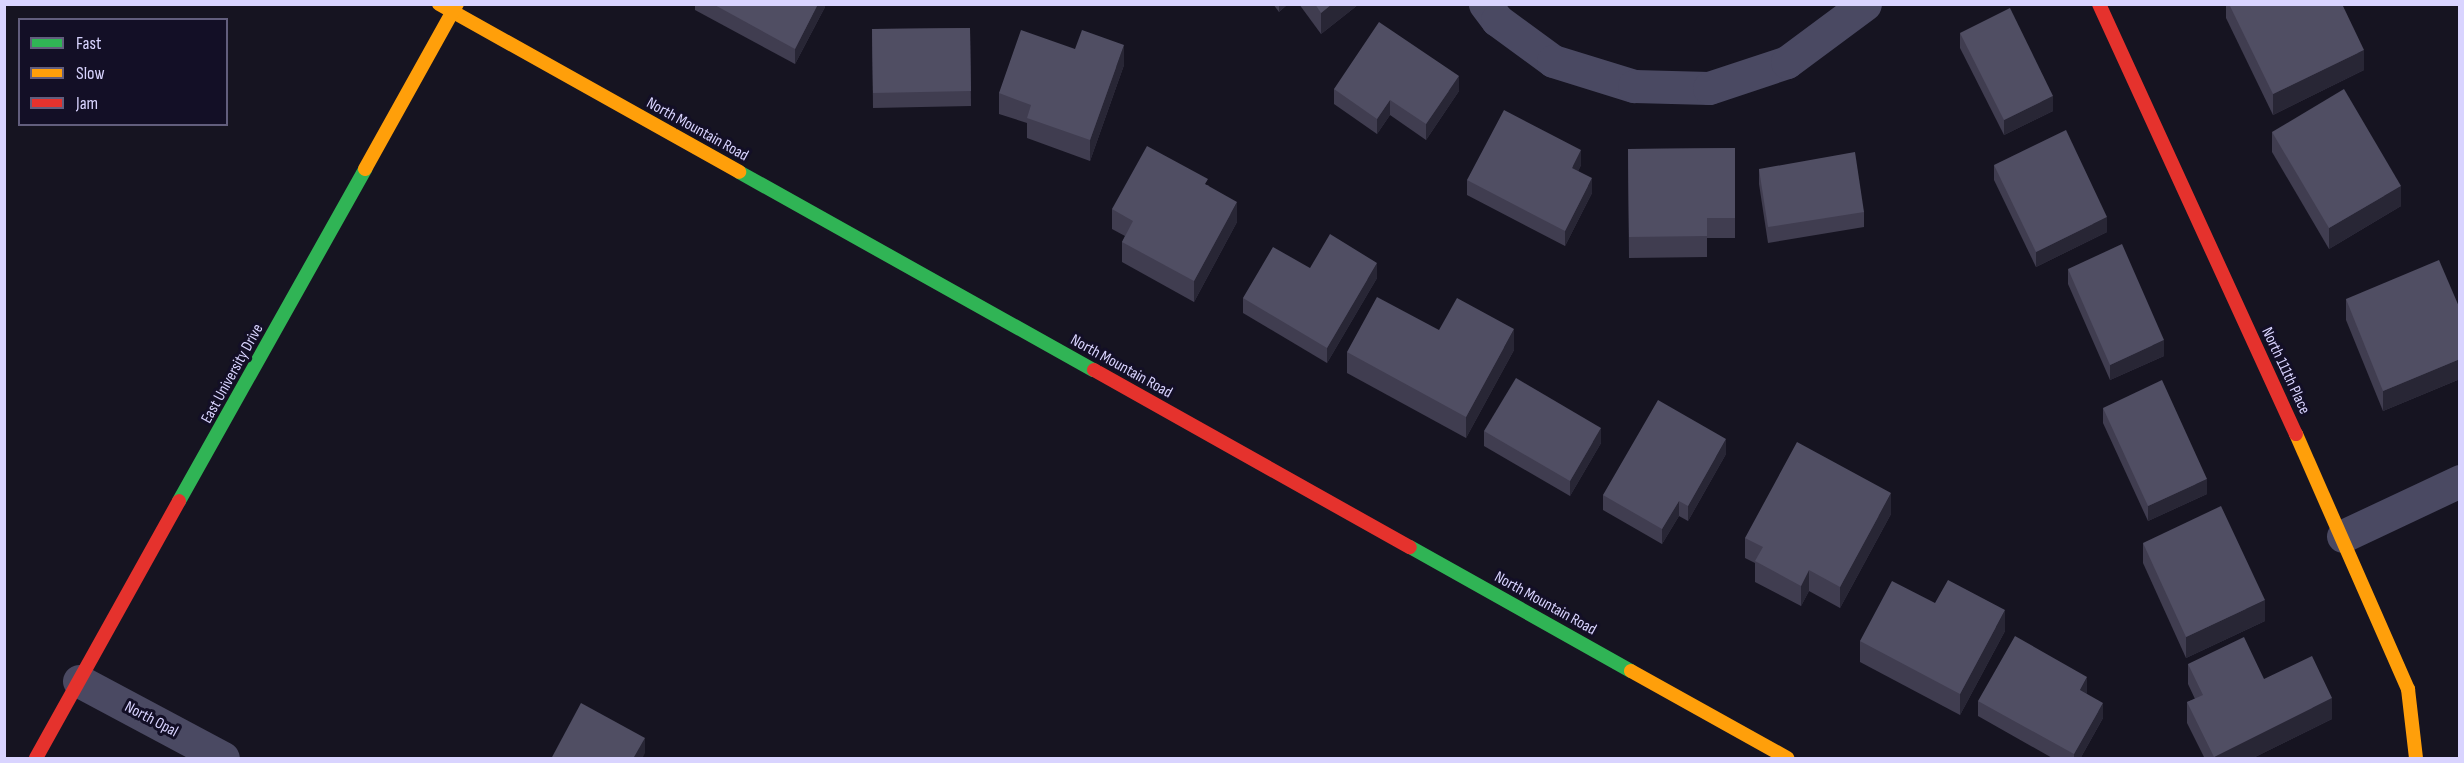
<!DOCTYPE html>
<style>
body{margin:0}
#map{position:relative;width:2464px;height:763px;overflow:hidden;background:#161421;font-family:"Sofia Sans Condensed",sans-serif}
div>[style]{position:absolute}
.street>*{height:33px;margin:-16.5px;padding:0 16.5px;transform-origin:16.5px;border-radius:16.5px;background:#4a4962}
.fast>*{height:14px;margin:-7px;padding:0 7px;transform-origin:7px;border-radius:7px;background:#30b455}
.slow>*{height:14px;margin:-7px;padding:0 7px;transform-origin:7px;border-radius:7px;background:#ff9f0a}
.jam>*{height:14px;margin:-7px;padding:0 7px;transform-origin:7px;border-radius:7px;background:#e5322d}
.wall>*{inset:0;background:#403d50}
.shaded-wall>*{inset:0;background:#282635}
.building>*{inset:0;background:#504e63}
span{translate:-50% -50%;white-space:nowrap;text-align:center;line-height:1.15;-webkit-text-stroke:6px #130f26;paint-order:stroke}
.street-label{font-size:16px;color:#d9d4ff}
.frame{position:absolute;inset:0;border:6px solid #d9d4ff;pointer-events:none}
.legend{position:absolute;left:18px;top:18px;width:210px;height:108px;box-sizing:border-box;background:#130f26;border:2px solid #625e7d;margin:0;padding:8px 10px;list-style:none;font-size:18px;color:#d9d4ff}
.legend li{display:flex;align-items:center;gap:12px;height:30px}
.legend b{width:30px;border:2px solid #625e7d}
</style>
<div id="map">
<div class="street">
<div style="left:1485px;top:4px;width:20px;rotate:53deg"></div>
<div style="left:1497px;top:20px;width:69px;rotate:36.2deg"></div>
<div style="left:1553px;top:61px;width:85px;rotate:17.2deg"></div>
<div style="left:1634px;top:86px;width:75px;rotate:1.5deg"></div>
<div style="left:1709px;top:88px;width:82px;rotate:-18.4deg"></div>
<div style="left:1787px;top:62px;width:97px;rotate:-36.6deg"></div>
<div style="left:2343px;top:536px;width:129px;rotate:-25.2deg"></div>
<div style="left:79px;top:681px;width:163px;rotate:28.1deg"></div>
</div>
<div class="fast">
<div style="left:739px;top:172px;width:406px;rotate:29.2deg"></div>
<div style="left:179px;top:501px;width:381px;rotate:-60.7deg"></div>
<div style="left:1410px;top:547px;width:253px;rotate:29.3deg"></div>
</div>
<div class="slow">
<div style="left:439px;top:4px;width:344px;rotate:29.2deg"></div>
<div style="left:365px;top:169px;width:189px;rotate:-60.9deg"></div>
<div style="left:2296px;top:434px;width:279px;rotate:66.3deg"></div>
<div style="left:2408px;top:689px;width:69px;rotate:83.4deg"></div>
<div style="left:1631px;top:671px;width:179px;rotate:29.1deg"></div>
</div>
<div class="jam">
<div style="left:2099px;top:4px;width:473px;rotate:65.4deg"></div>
<div style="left:1094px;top:370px;width:362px;rotate:29.3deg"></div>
<div style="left:36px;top:758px;width:294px;rotate:-60.9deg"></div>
</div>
<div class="wall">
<div style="clip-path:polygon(695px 4px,825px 4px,825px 7px,795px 64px,695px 10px)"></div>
<div style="clip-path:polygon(1273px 4px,1288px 4px,1279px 12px)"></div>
<div style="clip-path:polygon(1299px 4px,1359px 4px,1321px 34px)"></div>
<div style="clip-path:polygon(2226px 4px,2342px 4px,2364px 70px,2273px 115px,2226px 18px)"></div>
<div style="clip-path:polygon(970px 28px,971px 106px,873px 108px,872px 29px)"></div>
<div style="clip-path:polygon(1960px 33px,2053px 111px,2004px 135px,1960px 48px)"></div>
<div style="clip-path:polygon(1124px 65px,1090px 161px,1027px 138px,1027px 123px,999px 114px,999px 93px)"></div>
<div style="clip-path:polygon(1334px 89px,1459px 91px,1426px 140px,1390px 115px,1377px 134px,1334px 104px)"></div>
<div style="clip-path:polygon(2272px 132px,2401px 206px,2329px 249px,2272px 152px)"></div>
<div style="clip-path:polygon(1735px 148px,1735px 238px,1707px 238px,1707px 257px,1629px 258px,1628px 149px)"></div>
<div style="clip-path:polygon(1581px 165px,1578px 171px,1592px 193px,1565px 246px,1467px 195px,1467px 180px)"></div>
<div style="clip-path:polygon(1994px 165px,2107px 232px,2036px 267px,1994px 180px)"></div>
<div style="clip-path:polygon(1759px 169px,1864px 212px,1864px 227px,1768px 243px,1759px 184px)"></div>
<div style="clip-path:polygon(1208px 185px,1237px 222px,1194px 302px,1122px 262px,1122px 242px,1125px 236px,1112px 229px,1112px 209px)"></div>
<div style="clip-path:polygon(2068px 269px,2164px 356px,2110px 380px,2068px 284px)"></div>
<div style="clip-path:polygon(1377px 278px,1327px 363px,1243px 313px,1243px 298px)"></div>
<div style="clip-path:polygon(2346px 299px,2460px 309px,2460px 379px,2383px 411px,2346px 320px)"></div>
<div style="clip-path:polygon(1439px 330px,1514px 350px,1466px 438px,1347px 373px,1347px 352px)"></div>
<div style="clip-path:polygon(2103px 408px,2207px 494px,2148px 521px,2103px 423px)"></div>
<div style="clip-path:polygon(1484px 431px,1601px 443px,1570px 496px,1484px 446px)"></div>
<div style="clip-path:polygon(1726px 454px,1688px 521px,1679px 516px,1662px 544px,1603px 510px,1603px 495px)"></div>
<div style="clip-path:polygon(1891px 514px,1840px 608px,1809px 591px,1801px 606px,1755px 582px,1755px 563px,1745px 558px,1745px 538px)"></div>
<div style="clip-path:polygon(2143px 543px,2265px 621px,2186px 658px,2143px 563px)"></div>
<div style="clip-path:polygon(1935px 603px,2005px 631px,1960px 715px,1860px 662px,1860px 641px)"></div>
<div style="clip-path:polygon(2188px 664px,2264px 679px,2332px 719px,2251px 759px,2205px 759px,2187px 723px,2187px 702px,2195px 699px,2188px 684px)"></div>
<div style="clip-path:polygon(2087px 692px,2086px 693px,2103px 718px,2080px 759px,2054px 759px,1978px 716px,1978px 701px)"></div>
</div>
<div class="shaded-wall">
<div style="clip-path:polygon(818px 4px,825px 4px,825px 7px,795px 64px,795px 49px)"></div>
<div style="clip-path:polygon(1279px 4px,1288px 4px,1279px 12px)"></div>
<div style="clip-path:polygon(1332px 4px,1359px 4px,1321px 34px,1321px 13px)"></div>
<div style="clip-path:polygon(1124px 45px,1124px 65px,1090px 161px,1090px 140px)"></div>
<div style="clip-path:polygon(2364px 50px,2364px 70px,2273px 115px,2273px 94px)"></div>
<div style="clip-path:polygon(1459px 76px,1459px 91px,1426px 140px,1426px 124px)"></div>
<div style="clip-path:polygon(2053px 96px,2053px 111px,2004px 135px,2004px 120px)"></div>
<div style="clip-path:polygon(1390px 100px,1390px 115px,1377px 134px,1377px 119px)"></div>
<div style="clip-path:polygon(1581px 150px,1581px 165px,1572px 183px,1572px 168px)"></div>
<div style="clip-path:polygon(1592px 178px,1592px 193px,1565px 246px,1565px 231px)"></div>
<div style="clip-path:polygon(2401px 186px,2401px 206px,2329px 249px,2329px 228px)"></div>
<div style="clip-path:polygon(1237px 202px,1237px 222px,1194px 302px,1194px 281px)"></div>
<div style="clip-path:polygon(2107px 217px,2107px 232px,2036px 267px,2036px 252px)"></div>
<div style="clip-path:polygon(1377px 263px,1377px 278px,1327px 363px,1327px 348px)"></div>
<div style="clip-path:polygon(1514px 329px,1514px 350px,1466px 438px,1466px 417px)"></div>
<div style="clip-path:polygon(2164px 340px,2164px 356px,2110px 380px,2110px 365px)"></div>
<div style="clip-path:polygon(2460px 359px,2460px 379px,2383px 411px,2383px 391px)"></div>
<div style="clip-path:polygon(1601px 428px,1601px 443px,1570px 496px,1570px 481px)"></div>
<div style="clip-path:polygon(1726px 439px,1726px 454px,1688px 521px,1688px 506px)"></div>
<div style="clip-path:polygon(2207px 479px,2207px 494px,2148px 521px,2148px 506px)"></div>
<div style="clip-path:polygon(1891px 493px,1891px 514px,1840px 608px,1840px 587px)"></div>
<div style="clip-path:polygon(1679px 501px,1679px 516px,1662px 544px,1662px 529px)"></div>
<div style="clip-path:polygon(1809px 570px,1809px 591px,1801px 606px,1801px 586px)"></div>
<div style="clip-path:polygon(2265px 600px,2265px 621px,2186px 658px,2186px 637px)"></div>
<div style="clip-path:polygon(2005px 610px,2005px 631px,1960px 715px,1960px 694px)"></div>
<div style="clip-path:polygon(2087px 677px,2087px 692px,2080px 705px,2080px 690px)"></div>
<div style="clip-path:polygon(2332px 698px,2332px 719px,2251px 759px,2214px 759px,2214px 757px)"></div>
<div style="clip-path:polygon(2103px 703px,2103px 718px,2080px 759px,2074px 759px,2074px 754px)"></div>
<div style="clip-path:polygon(645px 738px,645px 753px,642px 759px,633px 759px)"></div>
</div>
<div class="building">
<div style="clip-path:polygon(713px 4px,818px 4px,795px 49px)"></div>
<div style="clip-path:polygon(1315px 4px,1332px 4px,1321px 13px)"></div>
<div style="clip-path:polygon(2229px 4px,2342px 4px,2364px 50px,2273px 94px)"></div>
<div style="clip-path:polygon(2010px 8px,2053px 96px,2004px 120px,1960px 33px)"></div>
<div style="clip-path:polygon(1379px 22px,1459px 76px,1426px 124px,1390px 100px,1377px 119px,1334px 89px)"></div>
<div style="clip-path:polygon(970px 28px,971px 91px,873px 93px,872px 29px)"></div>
<div style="clip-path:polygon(1021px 30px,1075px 49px,1082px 30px,1124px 45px,1090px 140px,1027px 118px,1031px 105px,999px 93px)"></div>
<div style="clip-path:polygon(2344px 89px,2401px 186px,2329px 228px,2272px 132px)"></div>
<div style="clip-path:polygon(1504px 110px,1581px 150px,1572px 168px,1592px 178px,1565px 231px,1467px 180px)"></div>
<div style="clip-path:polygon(2066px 130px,2107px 217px,2036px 252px,1994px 165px)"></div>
<div style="clip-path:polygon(1147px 146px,1208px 179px,1205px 184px,1237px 202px,1194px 281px,1122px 242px,1133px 221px,1112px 209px)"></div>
<div style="clip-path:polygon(1735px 148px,1735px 218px,1707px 218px,1707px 236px,1629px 237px,1628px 149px)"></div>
<div style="clip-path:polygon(1855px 152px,1864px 212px,1768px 227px,1759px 169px)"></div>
<div style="clip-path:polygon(1330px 234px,1377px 263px,1327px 348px,1243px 298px,1273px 247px,1310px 268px)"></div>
<div style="clip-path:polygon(2122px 244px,2164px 340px,2110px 365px,2068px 269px)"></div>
<div style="clip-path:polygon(2439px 260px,2460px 309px,2460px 359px,2383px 391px,2346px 299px)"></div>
<div style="clip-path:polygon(1377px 297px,1439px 330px,1457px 298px,1514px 329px,1466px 417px,1347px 352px)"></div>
<div style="clip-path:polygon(1516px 378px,1601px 428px,1570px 481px,1484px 431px)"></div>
<div style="clip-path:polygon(2162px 380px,2207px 479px,2148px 506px,2103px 408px)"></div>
<div style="clip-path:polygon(1658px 400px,1726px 439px,1688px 506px,1679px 501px,1662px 529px,1603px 495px)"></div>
<div style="clip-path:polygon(1797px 442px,1891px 493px,1840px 587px,1809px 570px,1801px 586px,1755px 561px,1763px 547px,1745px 538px)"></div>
<div style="clip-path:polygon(2221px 506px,2265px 600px,2186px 637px,2143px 543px)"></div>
<div style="clip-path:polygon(1948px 580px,2005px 610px,1960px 694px,1860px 641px,1892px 581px,1935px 603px)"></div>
<div style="clip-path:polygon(2015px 636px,2087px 677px,2080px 690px,2103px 703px,2074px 754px,1978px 701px)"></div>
<div style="clip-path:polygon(2244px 637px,2264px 679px,2312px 656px,2332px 698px,2214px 757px,2187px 702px,2203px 695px,2188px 664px)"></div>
<div style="clip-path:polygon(581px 703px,645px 738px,633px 759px,551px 759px)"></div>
</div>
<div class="street-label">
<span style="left:697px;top:130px;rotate:29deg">North Mountain Road</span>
<span style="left:1121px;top:367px;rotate:29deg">North Mountain Road</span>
<span style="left:2285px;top:371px;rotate:65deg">North 111th Place</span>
<span style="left:233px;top:374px;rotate:-61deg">East University Drive</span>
<span style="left:1545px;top:604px;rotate:29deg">North Mountain Road</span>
<span style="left:151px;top:720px;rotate:28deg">North Opal</span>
</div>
<div class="frame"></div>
<ul class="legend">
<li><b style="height:8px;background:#30b455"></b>Fast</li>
<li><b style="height:8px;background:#ff9f0a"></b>Slow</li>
<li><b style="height:8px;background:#e5322d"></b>Jam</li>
</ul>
</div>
